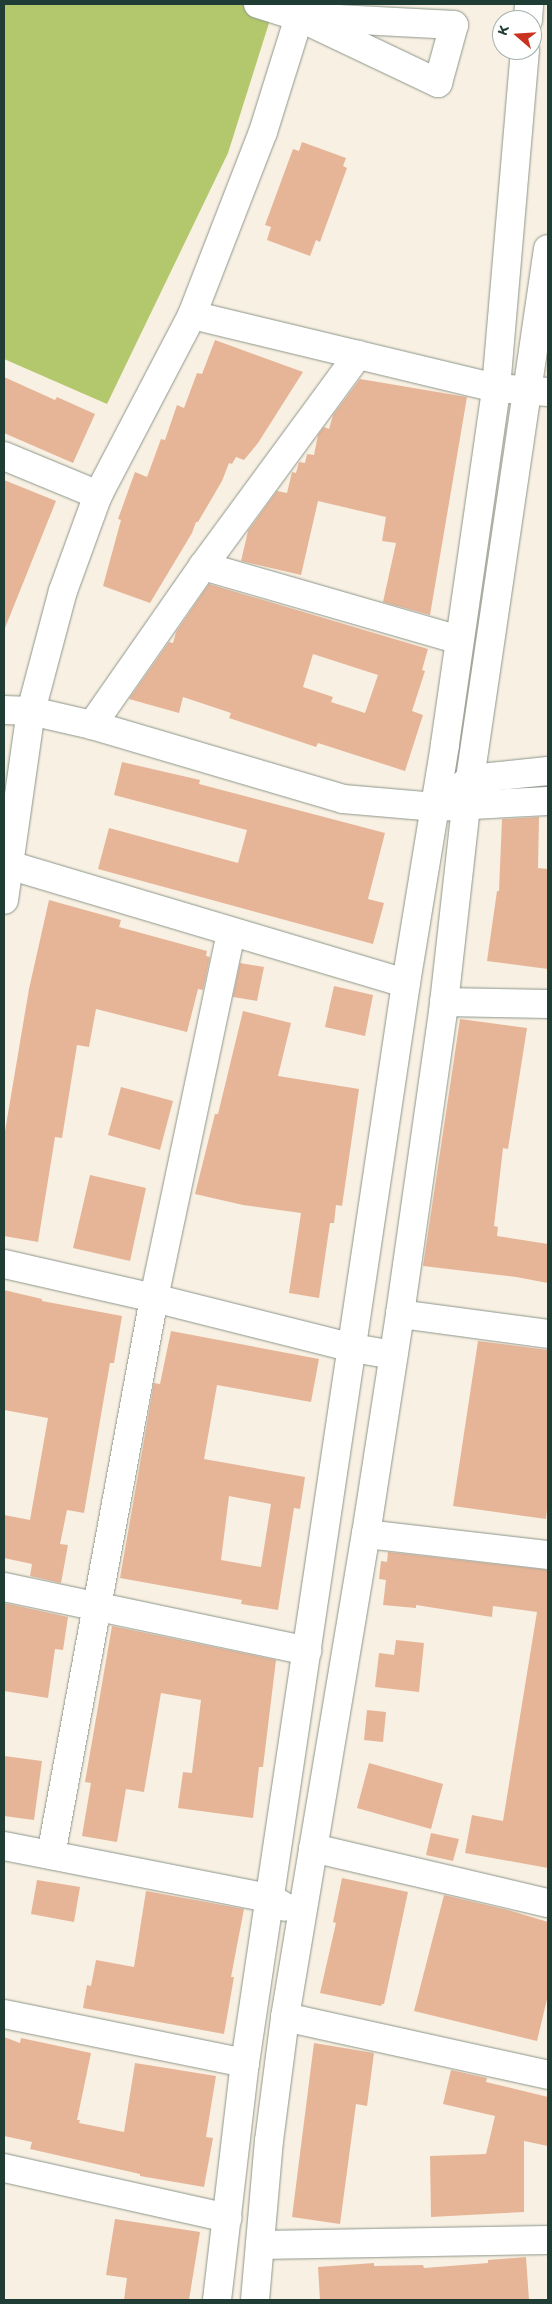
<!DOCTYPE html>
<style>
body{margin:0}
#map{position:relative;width:552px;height:2304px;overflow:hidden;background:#f8f0e2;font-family:Itim,sans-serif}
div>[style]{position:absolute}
.green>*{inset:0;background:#b3c86c}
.building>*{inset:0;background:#e6b598}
.roads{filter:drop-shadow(0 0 1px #8c968b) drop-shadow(0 0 1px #8c968b)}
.minor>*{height:28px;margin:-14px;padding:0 14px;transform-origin:14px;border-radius:14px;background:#fff}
span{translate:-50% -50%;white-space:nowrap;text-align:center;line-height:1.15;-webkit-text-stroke:4.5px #fff;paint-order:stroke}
.frame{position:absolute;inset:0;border:5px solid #1f3d34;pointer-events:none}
.north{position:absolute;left:492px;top:10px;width:50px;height:50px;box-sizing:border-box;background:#fff;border:1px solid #a5b1ae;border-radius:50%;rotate:289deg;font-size:14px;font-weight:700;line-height:20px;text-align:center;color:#1f3d34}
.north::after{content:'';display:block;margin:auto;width:18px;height:22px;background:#c8321e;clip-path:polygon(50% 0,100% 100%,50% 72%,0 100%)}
</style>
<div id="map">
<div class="green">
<div style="clip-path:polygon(4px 4px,275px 4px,228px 153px,107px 404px,4px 359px)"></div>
</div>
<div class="building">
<div style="clip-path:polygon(302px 142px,346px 158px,343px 166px,347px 168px,320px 242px,316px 240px,310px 256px,267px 240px,271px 227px,265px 225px,293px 149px,299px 151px)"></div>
<div style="clip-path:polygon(215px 340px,303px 372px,258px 443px,244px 460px,236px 457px,232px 464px,229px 463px,222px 481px,198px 522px,196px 522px,192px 533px,150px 603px,103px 586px,121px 520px,118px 519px,135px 472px,147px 477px,161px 439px,165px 440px,177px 405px,184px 408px,197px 373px,202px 374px)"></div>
<div style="clip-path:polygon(4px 377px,55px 400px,57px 397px,95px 414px,73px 463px,4px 433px)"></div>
<div style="clip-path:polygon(360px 379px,467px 397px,430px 615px,383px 602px,396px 543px,382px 541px,386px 517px,318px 501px,301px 575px,241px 561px,248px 531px,277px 491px,287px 493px,292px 472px,296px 473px,299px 462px,305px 463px,307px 454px,314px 455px,318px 435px,324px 427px,329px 429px,333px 415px)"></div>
<div style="clip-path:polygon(4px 480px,56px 501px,5px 628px,4px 628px)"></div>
<div style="clip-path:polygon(evenodd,209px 584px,428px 649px,422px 670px,425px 671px,412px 711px,423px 715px,405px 771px,318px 743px,316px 747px,229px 718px,231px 713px,183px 697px,179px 713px,129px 699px,169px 642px,173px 643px,176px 632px,209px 584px,313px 654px,378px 675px,365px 713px,331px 702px,333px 697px,303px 687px,313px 654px)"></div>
<div style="clip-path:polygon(122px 762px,200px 780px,199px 784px,385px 833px,368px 899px,384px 903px,373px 944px,98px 869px,109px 828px,238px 863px,247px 830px,114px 795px)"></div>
<div style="clip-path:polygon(539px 817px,538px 868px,548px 869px,548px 969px,487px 961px,497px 891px,499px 891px,502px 819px)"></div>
<div style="clip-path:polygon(49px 900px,121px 920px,119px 927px,207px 951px,206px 956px,210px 957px,203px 990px,198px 989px,187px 1032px,96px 1009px,89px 1047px,77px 1045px,62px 1138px,55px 1137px,38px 1242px,4px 1236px,4px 1137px,29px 989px)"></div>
<div style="clip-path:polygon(240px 963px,264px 967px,257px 1001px,233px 997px)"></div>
<div style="clip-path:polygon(334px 986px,373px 995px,365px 1036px,325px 1027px)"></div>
<div style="clip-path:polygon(243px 1011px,291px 1023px,278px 1076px,359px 1089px,342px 1206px,336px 1205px,334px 1223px,330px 1223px,319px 1298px,289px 1293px,301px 1213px,243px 1205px,195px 1194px,215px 1114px,218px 1114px)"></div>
<div style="clip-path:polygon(460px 1019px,527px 1028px,508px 1149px,503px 1148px,494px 1226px,498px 1227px,497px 1236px,548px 1244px,548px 1283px,516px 1277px,423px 1266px)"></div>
<div style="clip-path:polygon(121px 1087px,173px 1101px,160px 1150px,108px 1135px)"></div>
<div style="clip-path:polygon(90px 1175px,146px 1188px,130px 1261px,73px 1248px)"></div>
<div style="clip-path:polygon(4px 1290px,42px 1299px,42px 1301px,122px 1316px,114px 1363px,110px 1363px,84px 1513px,67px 1510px,60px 1544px,68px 1545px,61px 1583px,30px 1576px,32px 1564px,4px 1558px,4px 1515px,30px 1520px,48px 1418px,4px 1410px)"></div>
<div style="clip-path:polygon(evenodd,171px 1331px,319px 1359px,311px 1402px,217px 1385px,204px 1459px,305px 1477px,300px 1509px,294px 1508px,278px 1610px,241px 1604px,242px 1600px,120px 1578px,154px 1383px,160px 1384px,171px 1331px,229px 1496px,271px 1504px,261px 1567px,221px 1560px,229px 1496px)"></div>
<div style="clip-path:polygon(478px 1341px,548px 1350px,548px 1500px,546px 1519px,453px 1506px)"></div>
<div style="clip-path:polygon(388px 1552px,548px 1570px,548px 1868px,465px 1853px,472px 1815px,503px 1821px,537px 1612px,493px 1606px,492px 1617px,416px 1605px,416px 1608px,383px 1605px,386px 1580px,379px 1579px,381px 1561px,387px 1562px)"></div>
<div style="clip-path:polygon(4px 1603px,68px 1617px,63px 1650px,55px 1649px,48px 1698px,4px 1691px)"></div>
<div style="clip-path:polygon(112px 1626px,276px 1660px,263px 1767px,259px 1767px,253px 1818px,178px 1808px,183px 1772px,192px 1773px,201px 1700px,161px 1693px,144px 1792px,126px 1789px,117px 1842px,82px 1836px,91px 1783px,85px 1782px)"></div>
<div style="clip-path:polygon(396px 1640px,424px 1643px,419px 1692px,375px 1687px,379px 1653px,394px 1655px)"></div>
<div style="clip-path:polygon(367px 1710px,386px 1712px,383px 1742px,364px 1740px)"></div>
<div style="clip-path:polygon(4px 1756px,42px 1761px,34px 1820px,4px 1816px)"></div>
<div style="clip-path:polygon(369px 1763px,443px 1784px,431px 1829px,357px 1808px)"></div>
<div style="clip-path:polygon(431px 1833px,459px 1839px,453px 1861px,426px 1855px)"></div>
<div style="clip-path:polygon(342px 1878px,408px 1892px,384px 2004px,382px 2004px,381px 2006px,320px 1993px,336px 1923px,333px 1922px)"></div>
<div style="clip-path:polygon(37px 1880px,80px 1887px,74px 1922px,31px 1914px)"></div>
<div style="clip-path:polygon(146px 1891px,244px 1909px,231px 1977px,234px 1977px,224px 2034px,83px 2008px,87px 1985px,91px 1986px,96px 1960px,134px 1967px)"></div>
<div style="clip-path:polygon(444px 1895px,508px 1910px,548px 1922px,548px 1995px,537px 2041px,414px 2011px)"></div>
<div style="clip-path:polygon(4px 2037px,20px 2043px,21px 2038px,91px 2053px,77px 2120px,80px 2120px,79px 2123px,124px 2132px,135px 2063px,216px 2076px,206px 2137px,213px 2138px,204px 2187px,140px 2176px,140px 2174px,30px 2149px,32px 2142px,4px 2136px)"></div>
<div style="clip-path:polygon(314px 2043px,374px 2053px,367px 2106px,356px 2104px,340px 2224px,292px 2217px)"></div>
<div style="clip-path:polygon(451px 2070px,487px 2078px,486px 2082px,548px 2097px,548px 2146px,524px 2141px,524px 2212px,431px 2217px,430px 2156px,486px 2154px,495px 2116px,443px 2104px)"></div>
<div style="clip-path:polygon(115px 2219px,200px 2232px,189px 2300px,124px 2300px,127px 2278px,106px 2275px)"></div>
<div style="clip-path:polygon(526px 2257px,529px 2300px,320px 2300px,318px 2267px,374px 2263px,374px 2266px,423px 2265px,424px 2268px,488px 2263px,488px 2260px)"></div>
</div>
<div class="roads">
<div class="minor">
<div style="left:258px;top:4px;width:43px;rotate:17.6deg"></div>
<div style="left:299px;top:17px;width:154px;rotate:25.4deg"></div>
<div style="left:438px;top:83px;width:60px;rotate:-74.6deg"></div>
<div style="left:454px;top:25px;width:155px;rotate:-177deg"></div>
<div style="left:528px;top:20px;width:16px;rotate:-86deg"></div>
<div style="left:192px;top:315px;width:313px;rotate:13.5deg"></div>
<div style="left:496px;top:388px;width:52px;rotate:4.4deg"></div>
<div style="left:4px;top:456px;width:102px;rotate:22.5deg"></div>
<div style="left:203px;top:566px;width:266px;rotate:16.1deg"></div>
<div style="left:4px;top:710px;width:27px;rotate:2deg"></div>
<div style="left:31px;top:711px;width:63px;rotate:12.9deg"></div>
<div style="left:92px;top:725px;width:262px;rotate:16.4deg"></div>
<div style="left:343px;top:799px;width:93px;rotate:4.9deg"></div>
<div style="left:436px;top:807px;width:112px;rotate:-3.1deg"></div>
<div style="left:92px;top:725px;width:194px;rotate:-55.1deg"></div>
<div style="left:203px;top:566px;width:262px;rotate:-53.7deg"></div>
<div style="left:456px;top:791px;width:18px;rotate:-41deg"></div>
<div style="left:470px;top:779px;width:78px;rotate:-5.9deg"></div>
<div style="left:9px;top:865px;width:414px;rotate:16.6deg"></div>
<div style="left:4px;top:900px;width:191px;rotate:-81.9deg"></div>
<div style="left:31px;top:711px;width:124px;rotate:-75.1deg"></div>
<div style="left:63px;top:591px;width:102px;rotate:-70deg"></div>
<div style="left:98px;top:495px;width:203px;rotate:-62.4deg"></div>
<div style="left:192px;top:315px;width:196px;rotate:-68.8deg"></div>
<div style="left:263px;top:132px;width:134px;rotate:-72.6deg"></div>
<div style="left:444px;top:1002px;width:104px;rotate:1.1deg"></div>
<div style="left:4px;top:1264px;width:154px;rotate:12.8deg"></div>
<div style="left:154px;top:1298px;width:205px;rotate:14.1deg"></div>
<div style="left:353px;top:1348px;width:41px;rotate:9.9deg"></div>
<div style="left:400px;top:1314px;width:149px;rotate:7.7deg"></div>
<div style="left:366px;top:1534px;width:183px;rotate:6.6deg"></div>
<div style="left:4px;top:1587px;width:310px;rotate:11.9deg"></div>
<div style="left:4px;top:1846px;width:271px;rotate:11.1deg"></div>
<div style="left:270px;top:1898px;width:17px;rotate:31deg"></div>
<div style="left:313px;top:1848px;width:241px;rotate:13.2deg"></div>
<div style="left:51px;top:1855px;width:566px;rotate:-79.52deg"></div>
<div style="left:154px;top:1298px;width:374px;rotate:-78.1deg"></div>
<div style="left:4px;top:2014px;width:246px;rotate:11.5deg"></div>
<div style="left:285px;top:2017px;width:269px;rotate:12.4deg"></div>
<div style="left:4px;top:2168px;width:229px;rotate:12.6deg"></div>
<div style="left:260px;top:2245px;width:288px;rotate:-1deg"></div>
<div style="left:217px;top:2300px;width:239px;rotate:-83.3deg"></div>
<div style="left:245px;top:2063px;width:1092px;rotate:-81.52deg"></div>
<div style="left:406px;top:983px;width:242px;rotate:-80.7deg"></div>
<div style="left:445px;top:744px;width:360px;rotate:-81.8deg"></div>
<div style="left:496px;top:388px;width:339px;rotate:-85.1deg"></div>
<div style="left:255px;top:2300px;width:160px;rotate:-85deg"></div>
<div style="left:269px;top:2141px;width:125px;rotate:-82.6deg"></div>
<div style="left:285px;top:2017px;width:490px;rotate:-80.5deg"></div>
<div style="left:366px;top:1534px;width:223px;rotate:-81.2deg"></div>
<div style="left:400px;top:1314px;width:305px;rotate:-81.9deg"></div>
<div style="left:443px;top:1012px;width:207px;rotate:-83.6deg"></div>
<div style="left:466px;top:806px;width:563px;rotate:-81.63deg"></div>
</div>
</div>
<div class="frame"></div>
<div class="north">K</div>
</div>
